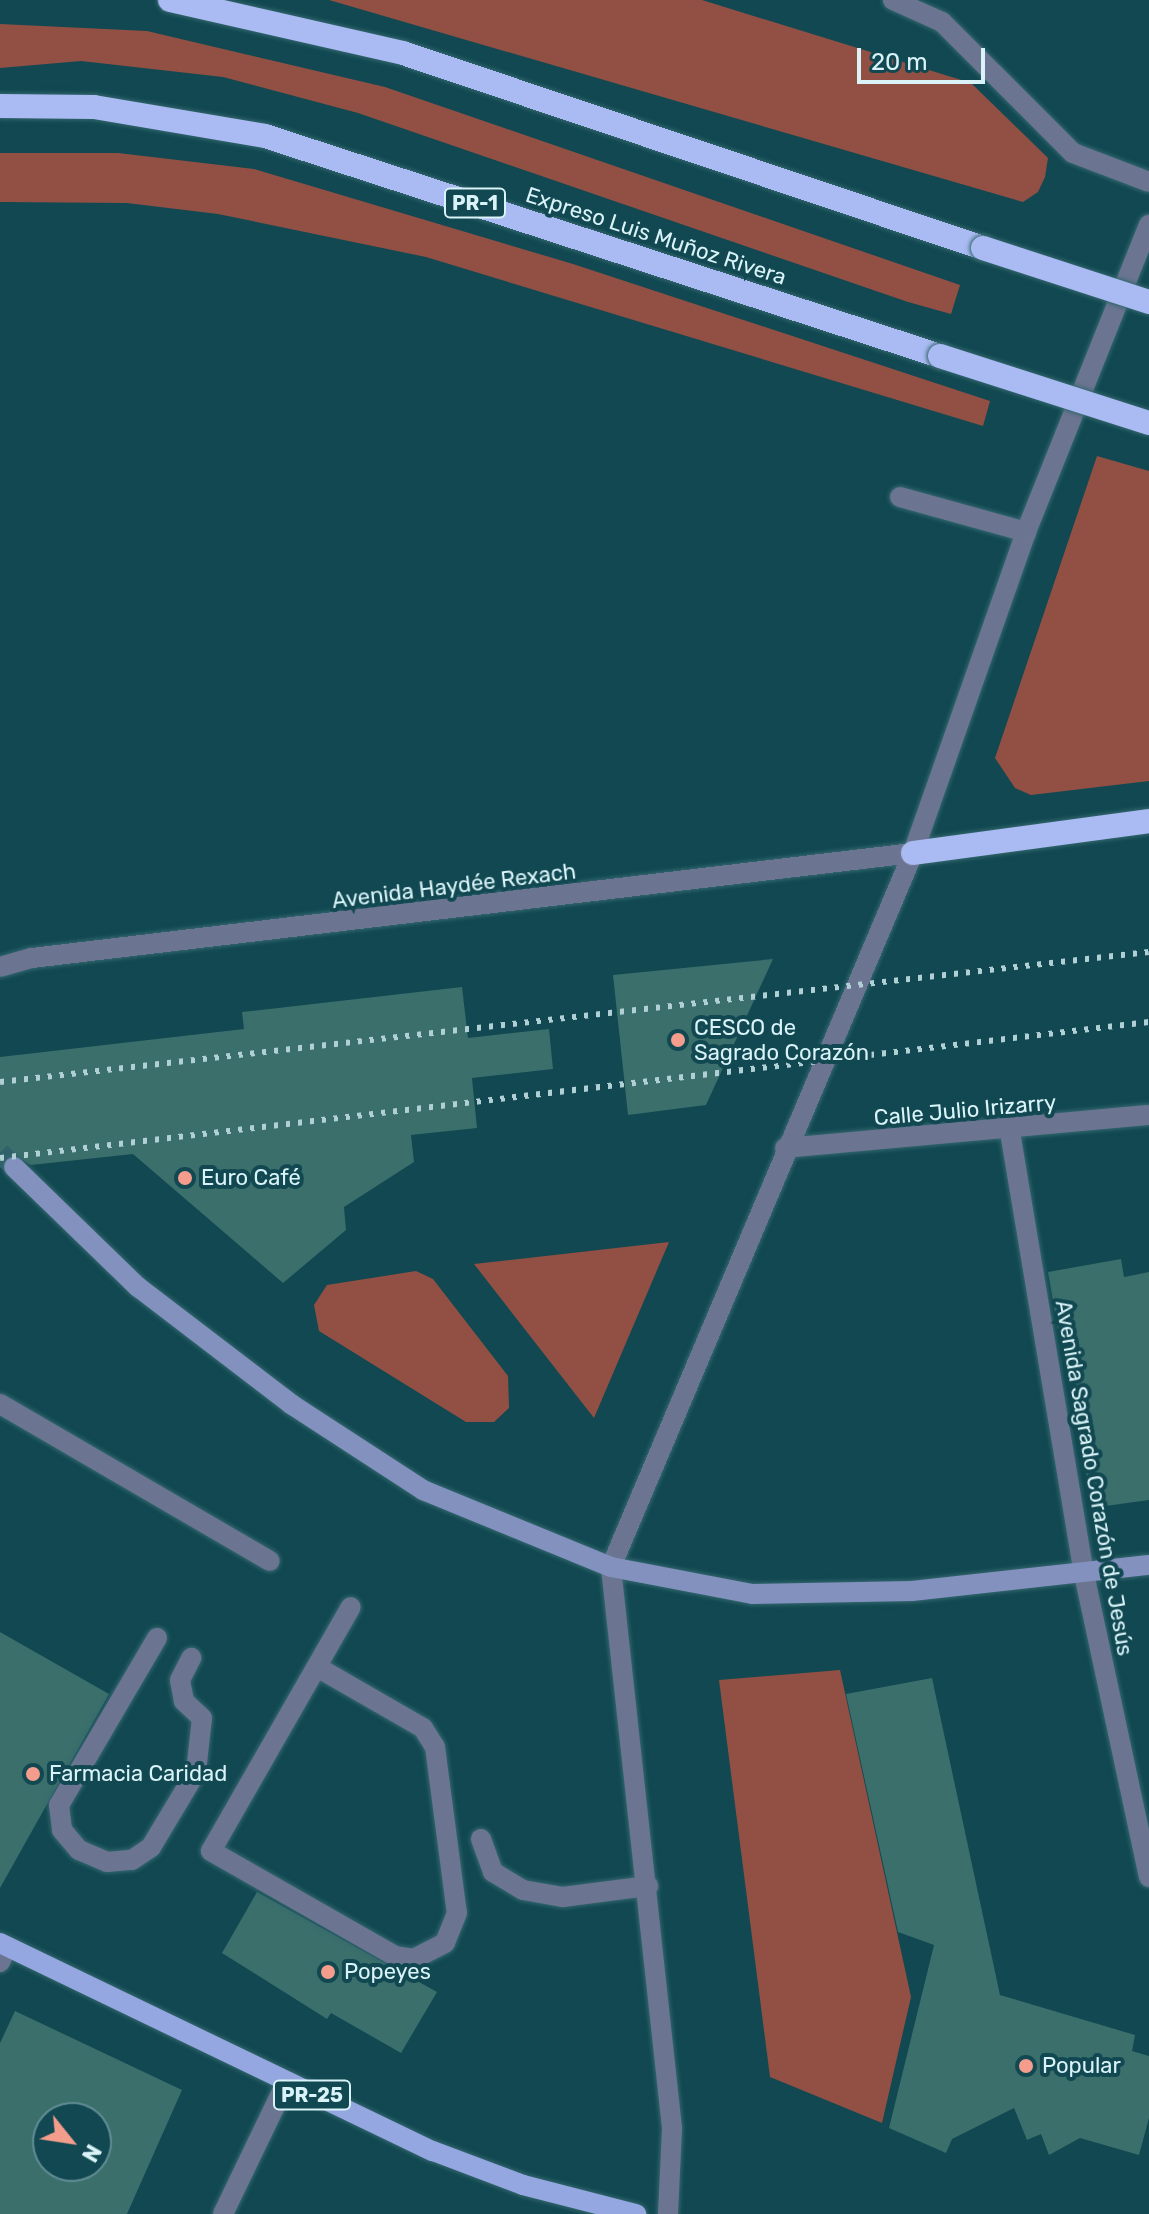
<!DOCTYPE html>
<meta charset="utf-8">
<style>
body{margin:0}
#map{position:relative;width:1149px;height:2214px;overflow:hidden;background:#114851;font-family:Rubik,sans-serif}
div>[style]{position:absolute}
.green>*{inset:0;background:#925044}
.building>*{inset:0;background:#3a6f6c}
.secondary-tunnel>*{height:20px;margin-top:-10px;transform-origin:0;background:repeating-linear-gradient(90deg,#2f626a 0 20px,transparent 0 30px)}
.roads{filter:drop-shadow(0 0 2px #35676f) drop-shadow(0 0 2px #35676f)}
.service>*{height:20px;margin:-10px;padding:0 10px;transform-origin:10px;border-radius:10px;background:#6b7591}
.minor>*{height:20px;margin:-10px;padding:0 10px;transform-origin:10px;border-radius:10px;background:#6b7591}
.tertiary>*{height:20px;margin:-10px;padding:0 10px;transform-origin:10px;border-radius:10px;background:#6b7591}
.secondary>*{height:20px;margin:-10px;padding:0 10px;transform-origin:10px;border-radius:10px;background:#8391be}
.primary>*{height:20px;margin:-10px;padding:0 10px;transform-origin:10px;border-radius:10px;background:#95a7e0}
.motorway>*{height:24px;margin:-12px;padding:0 12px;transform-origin:12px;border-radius:12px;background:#aabbf3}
.rail>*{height:6px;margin-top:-3px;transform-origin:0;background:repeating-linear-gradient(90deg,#b0d0d6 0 4px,transparent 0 12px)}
.bridges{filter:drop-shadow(0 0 2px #35676f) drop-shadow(0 0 2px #35676f)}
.motorway-bridge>*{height:24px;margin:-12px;padding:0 12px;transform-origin:12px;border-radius:12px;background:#aabbf3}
.dots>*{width:22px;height:22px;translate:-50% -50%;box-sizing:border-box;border:4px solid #114851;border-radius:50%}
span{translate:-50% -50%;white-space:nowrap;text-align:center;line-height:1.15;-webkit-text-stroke:8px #114851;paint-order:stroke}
.shield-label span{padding:2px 6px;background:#114851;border:2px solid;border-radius:6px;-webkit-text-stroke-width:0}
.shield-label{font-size:20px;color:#d9f3f8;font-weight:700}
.street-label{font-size:22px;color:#d9f3f8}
.poi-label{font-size:22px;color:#d9f3f8}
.left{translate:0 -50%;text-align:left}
.north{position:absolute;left:32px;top:2102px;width:80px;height:80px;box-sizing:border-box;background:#114851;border:2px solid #618c94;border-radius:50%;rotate:120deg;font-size:22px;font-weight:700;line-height:32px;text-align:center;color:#d9f3f8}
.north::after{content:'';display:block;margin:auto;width:28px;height:36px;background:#f49d8d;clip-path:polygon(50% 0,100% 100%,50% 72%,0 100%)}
.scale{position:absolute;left:857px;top:48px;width:128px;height:36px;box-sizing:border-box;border:4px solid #d9f3f8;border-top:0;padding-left:10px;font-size:24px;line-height:28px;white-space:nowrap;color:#d9f3f8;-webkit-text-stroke:6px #114851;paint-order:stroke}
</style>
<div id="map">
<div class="green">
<div style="clip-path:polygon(329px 0,702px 0,971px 83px,1048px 158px,1045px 177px,1038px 192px,1023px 202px)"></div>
<div style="clip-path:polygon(0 24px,147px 31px,385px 87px,960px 285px,951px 314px,908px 302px,358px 113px,223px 77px,81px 61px,0 68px)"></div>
<div style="clip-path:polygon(0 153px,118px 153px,254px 169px,573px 264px,990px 401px,983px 426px,426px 257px,218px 214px,127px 203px,0 202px)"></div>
<div style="clip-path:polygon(1097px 456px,1149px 471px,1149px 781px,1031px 795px,1015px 788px,995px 758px)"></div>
<div style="clip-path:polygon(669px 1242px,594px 1418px,474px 1264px)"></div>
<div style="clip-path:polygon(416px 1271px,433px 1279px,508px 1376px,509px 1408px,494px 1422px,466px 1422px,319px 1331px,314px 1305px,327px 1285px)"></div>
<div style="clip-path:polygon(840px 1670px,911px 1997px,882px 2123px,770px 2077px,719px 1680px)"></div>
</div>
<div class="building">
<div style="clip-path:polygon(773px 959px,706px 1105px,628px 1115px,613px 975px)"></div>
<div style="clip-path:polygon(462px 987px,468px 1038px,549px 1029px,553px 1069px,472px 1078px,477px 1128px,411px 1135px,414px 1162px,344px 1207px,346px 1230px,283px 1283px,133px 1154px,31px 1165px,11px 1154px,0 1168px,0 1057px,244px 1029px,242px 1012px)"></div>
<div style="clip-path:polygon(1121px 1259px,1124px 1277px,1149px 1272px,1149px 1500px,1091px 1508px,1071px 1364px,1064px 1365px,1048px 1272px)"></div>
<div style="clip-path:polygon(0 1632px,109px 1694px,0 1888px)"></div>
<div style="clip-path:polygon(932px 1678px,1000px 1995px,1135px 2035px,1132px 2051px,1149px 2056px,1149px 2118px,1139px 2155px,1080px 2138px,1049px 2155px,1041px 2134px,1027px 2140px,1014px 2108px,952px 2139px,946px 2153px,889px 2128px,934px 1945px,898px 1932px,846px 1694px)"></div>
<div style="clip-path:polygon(257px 1892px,437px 1992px,401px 2053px,331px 2013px,327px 2019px,222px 1953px)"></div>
<div style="clip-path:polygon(evenodd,15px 2011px,182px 2090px,127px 2214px,0 2214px,0 2043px,15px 2011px,48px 2118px,96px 2118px,96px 2166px,48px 2166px,48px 2118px)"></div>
</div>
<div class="secondary-tunnel">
<div style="left:0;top:1152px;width:21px;rotate:47deg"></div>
</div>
<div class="roads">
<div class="service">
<div style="left:893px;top:0;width:54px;rotate:24.2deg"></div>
<div style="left:942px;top:22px;width:185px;rotate:45deg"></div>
<div style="left:1073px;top:153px;width:81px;rotate:20.9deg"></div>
<div style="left:900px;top:497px;width:131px;rotate:15.5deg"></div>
<div style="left:0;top:1404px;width:312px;rotate:30.2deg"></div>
<div style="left:157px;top:1638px;width:194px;rotate:120.4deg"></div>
<div style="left:59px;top:1805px;width:25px;rotate:83deg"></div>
<div style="left:62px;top:1830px;width:26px;rotate:50deg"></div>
<div style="left:79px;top:1850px;width:30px;rotate:23deg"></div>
<div style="left:107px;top:1862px;width:25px;rotate:-5deg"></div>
<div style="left:132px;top:1860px;width:23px;rotate:-34deg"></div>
<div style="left:151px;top:1847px;width:87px;rotate:-59deg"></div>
<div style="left:196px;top:1772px;width:54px;rotate:-83.7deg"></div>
<div style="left:202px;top:1718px;width:25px;rotate:-137deg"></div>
<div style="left:184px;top:1701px;width:21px;rotate:-101deg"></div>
<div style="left:180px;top:1680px;width:25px;rotate:-63deg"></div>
<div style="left:317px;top:1667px;width:122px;rotate:29.9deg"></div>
<div style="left:423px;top:1728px;width:22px;rotate:58deg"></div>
<div style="left:435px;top:1747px;width:167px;rotate:82.5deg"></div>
<div style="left:457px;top:1913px;width:32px;rotate:112deg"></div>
<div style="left:445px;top:1943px;width:35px;rotate:153deg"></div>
<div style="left:414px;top:1959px;width:19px;rotate:-171deg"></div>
<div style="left:395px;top:1956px;width:212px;rotate:-150.3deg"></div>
<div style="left:211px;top:1851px;width:281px;rotate:-60.2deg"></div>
<div style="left:481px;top:1839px;width:35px;rotate:70deg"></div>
<div style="left:493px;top:1872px;width:35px;rotate:31deg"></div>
<div style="left:523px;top:1890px;width:41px;rotate:9.9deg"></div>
<div style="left:563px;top:1897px;width:86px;rotate:-7.4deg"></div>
<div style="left:223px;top:2214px;width:145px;rotate:-64.3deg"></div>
</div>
<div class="minor">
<div style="left:0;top:967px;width:33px;rotate:-16deg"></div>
<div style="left:32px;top:958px;width:887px;rotate:-6.8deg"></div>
<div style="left:1010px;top:1132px;width:448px;rotate:80.5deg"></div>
<div style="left:1084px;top:1574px;width:310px;rotate:77.9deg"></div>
<div style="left:785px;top:1148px;width:365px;rotate:-5.2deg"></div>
<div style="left:0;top:1962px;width:17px;rotate:-65deg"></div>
</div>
<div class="tertiary">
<div style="left:668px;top:2214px;width:86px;rotate:-87.3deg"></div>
<div style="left:672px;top:2128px;width:564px;rotate:-96.21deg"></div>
<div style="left:611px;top:1567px;width:775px;rotate:-67.07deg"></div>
<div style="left:913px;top:853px;width:340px;rotate:-70.6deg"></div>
<div style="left:1026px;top:532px;width:331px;rotate:-68.2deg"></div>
</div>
<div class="secondary">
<div style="left:14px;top:1167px;width:173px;rotate:44.1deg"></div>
<div style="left:138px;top:1287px;width:193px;rotate:37.4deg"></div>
<div style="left:291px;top:1404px;width:158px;rotate:33.1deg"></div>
<div style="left:423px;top:1490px;width:203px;rotate:22.3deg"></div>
<div style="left:611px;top:1567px;width:144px;rotate:10.8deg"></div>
<div style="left:752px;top:1594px;width:160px;rotate:-1.1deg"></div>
<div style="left:912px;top:1591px;width:238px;rotate:-6.3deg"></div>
</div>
<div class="primary">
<div style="left:0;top:1943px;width:480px;rotate:25.7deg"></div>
<div style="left:433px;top:2151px;width:96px;rotate:20.7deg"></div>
<div style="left:523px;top:2185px;width:117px;rotate:14.4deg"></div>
</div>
<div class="motorway">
<div style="left:170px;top:0;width:239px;rotate:12.8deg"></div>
<div style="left:403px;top:53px;width:612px;rotate:18.58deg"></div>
<div style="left:0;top:106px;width:94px;rotate:0.6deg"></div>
<div style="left:94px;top:107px;width:173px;rotate:9.6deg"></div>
<div style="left:265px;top:136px;width:710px;rotate:18.05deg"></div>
<div style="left:913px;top:853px;width:238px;rotate:-7.7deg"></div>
</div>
</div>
<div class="rail">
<div style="left:0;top:1082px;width:1156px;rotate:-6.46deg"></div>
<div style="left:0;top:1158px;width:1157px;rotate:-6.75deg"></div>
</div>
<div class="bridges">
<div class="motorway-bridge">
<div style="left:983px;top:248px;width:175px;rotate:18deg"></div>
<div style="left:940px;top:356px;width:219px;rotate:17.8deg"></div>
</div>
</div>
<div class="dots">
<div style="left:678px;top:1040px;background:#f49d8d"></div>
<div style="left:185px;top:1178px;background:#f49d8d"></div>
<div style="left:33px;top:1774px;background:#f49d8d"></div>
<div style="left:328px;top:1972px;background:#f49d8d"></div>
<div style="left:1026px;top:2066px;background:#f49d8d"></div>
</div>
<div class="shield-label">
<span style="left:475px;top:203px">PR-1</span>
<span style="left:312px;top:2095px">PR-25</span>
</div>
<div class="street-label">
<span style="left:656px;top:236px;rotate:18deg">Expreso Luis Muñoz Rivera</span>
<span style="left:454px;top:886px;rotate:-7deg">Avenida Haydée Rexach</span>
<span style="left:965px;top:1110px;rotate:-5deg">Calle Julio Irizarry</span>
<span style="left:1094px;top:1478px;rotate:80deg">Avenida Sagrado Corazón de Jesús</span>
</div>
<div class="poi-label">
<span class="left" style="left:694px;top:1040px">CESCO de<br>Sagrado Corazón</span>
<span class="left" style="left:201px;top:1178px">Euro Café</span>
<span class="left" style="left:49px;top:1774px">Farmacia Caridad</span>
<span class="left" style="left:344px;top:1972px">Popeyes</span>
<span class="left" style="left:1042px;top:2066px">Popular</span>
</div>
<div class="north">N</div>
<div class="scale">20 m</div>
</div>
